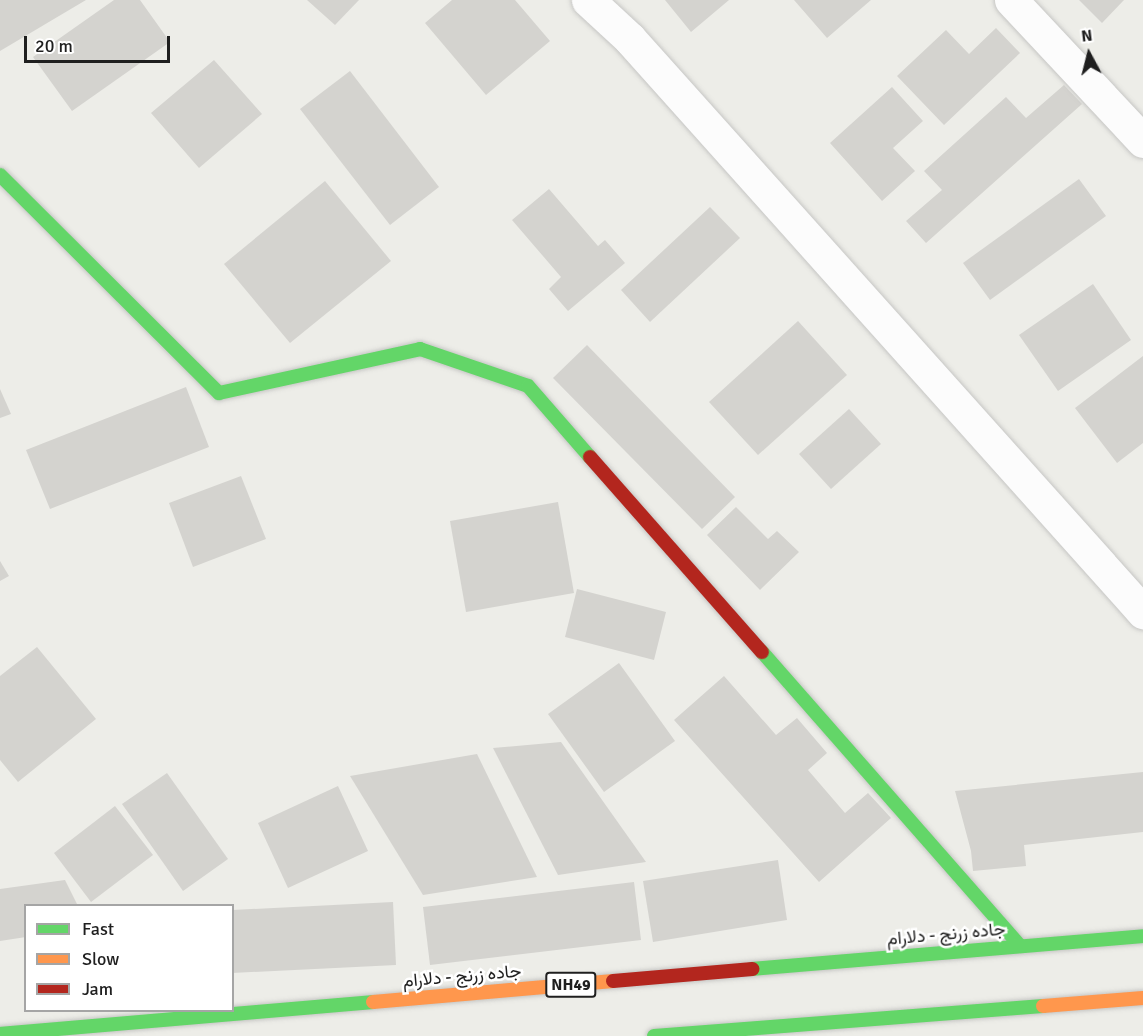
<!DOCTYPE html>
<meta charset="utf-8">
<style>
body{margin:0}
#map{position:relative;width:1143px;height:1036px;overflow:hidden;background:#edede8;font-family:Signika,Vazirmatn,sans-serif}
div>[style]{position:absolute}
.building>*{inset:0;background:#d4d3cf}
.roads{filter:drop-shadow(0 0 2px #c6c6c4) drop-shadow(0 0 2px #c6c6c4)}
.street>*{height:33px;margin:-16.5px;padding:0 16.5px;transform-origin:16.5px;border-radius:16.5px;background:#fcfcfc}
.fast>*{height:14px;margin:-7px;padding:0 7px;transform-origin:7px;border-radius:7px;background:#63d668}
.slow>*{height:14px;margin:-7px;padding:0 7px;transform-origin:7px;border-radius:7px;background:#ff974d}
.jam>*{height:14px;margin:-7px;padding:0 7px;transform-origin:7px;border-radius:7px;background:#b3261e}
span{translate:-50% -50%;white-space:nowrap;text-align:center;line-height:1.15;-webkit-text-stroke:5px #fff;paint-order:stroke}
.shield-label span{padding:2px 4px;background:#fff;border:2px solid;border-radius:4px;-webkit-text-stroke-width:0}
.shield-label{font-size:16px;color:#1f1f1f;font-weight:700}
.street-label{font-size:18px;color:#1f1f1f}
.legend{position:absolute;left:24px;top:904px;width:210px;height:108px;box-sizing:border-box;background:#fff;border:2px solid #a5a5a5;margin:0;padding:8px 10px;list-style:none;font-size:18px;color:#1f1f1f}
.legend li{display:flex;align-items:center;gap:12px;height:30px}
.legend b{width:30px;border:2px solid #a5a5a5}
.north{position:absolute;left:1059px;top:24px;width:60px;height:60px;-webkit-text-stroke:4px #fff;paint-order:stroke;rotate:353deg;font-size:16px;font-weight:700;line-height:24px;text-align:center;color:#1f1f1f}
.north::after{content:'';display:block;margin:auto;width:21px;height:27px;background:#1f1f1f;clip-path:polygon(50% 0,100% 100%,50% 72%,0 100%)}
.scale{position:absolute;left:24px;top:36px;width:146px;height:27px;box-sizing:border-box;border:3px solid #1f1f1f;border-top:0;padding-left:8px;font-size:18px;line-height:21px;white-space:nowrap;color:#1f1f1f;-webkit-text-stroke:4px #fff;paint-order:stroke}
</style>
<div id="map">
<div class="building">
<div style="clip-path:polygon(0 0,86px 0,0 51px)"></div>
<div style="clip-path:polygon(114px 0,140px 0,170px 42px,72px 111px,33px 57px)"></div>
<div style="clip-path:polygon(307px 0,359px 0,335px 25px)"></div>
<div style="clip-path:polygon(452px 0,515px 0,550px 41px,486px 95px,425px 23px)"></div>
<div style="clip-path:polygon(665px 0,729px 0,691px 32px)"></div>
<div style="clip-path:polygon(794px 0,871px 0,827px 38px)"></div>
<div style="clip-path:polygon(1079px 0,1124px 0,1102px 23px)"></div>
<div style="clip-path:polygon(996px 28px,1020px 53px,944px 125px,897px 76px,946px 30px,969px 54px)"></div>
<div style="clip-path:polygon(214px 60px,262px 114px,199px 168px,151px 113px)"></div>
<div style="clip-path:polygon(350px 71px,439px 187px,390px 225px,300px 109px)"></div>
<div style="clip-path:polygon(1064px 85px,1082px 104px,926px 243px,906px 221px,942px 190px,924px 171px,1006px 97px,1026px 118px)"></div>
<div style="clip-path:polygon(892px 87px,923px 121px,893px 148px,915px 171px,882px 201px,830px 143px)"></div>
<div style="clip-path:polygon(1079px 179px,1106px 216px,990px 300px,963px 263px)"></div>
<div style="clip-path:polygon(325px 181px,391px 261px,290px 343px,224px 264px)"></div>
<div style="clip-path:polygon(549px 189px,598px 246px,605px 240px,625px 263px,568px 311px,549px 289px,561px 277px,512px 220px)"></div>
<div style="clip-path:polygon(710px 207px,740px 238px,650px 322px,621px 290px)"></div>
<div style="clip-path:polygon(1093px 284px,1131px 340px,1058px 391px,1019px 335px)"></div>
<div style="clip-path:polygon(798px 321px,847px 375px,758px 455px,709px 402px)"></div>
<div style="clip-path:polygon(587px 345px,735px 497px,702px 529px,553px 378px)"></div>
<div style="clip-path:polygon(1143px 356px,1143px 443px,1117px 463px,1075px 408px)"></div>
<div style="clip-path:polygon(186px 387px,209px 447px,50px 509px,26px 450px)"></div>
<div style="clip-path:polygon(0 389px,11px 414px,0 418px)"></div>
<div style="clip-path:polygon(849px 409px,881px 444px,831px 489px,799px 454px)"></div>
<div style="clip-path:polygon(241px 476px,266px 539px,193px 567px,169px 503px)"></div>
<div style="clip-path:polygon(558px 502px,574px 593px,466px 612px,450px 521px)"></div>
<div style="clip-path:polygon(736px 507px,768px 539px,777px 531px,799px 552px,760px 590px,707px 535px)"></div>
<div style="clip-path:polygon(0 561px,9px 576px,0 581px)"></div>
<div style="clip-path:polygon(577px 589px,666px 612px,654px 660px,565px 637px)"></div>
<div style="clip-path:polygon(37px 647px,96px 719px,18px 782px,0 760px,0 676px)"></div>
<div style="clip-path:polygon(619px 663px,675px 741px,604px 792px,548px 714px)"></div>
<div style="clip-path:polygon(724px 676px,776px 735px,797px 718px,827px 753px,808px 770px,845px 813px,868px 793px,891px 818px,819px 882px,674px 720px)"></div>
<div style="clip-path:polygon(561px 742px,646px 862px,558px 875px,493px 748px)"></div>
<div style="clip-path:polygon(477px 754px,537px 877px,423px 895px,350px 776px)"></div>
<div style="clip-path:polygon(1143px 772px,1143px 832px,1024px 845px,1026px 866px,973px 871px,971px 851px,955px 791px)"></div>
<div style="clip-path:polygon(167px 773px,228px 859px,183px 891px,122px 804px)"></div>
<div style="clip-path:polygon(338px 786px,368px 851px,288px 888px,258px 823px)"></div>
<div style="clip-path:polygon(115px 806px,153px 855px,91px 902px,54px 853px)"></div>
<div style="clip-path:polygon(778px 860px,787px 920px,653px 942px,643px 881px)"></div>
<div style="clip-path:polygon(65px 880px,78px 906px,26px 906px,26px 937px,0 941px,0 889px)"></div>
<div style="clip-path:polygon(634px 882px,641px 940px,430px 965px,423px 907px)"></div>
<div style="clip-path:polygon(393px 902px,396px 965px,232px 973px,232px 910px)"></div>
</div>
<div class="roads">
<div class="street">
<div style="left:588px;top:0;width:56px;rotate:42.8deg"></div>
<div style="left:629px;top:38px;width:771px;rotate:48.16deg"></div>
<div style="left:1011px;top:0;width:193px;rotate:46.9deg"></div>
</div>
<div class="fast">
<div style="left:0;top:175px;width:309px;rotate:44.9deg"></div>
<div style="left:219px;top:393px;width:206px;rotate:-12.3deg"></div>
<div style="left:420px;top:349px;width:114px;rotate:18.9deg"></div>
<div style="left:528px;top:386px;width:94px;rotate:48.9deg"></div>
<div style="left:762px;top:652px;width:391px;rotate:48.7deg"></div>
<div style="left:752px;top:969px;width:392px;rotate:-4.8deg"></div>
<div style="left:0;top:1034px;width:374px;rotate:-4.9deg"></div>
<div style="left:654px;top:1036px;width:390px;rotate:-4.4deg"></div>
</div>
<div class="slow">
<div style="left:373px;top:1002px;width:241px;rotate:-5deg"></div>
<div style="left:1043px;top:1006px;width:100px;rotate:-4.6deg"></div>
</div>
<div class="jam">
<div style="left:590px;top:457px;width:260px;rotate:48.6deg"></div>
<div style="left:613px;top:981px;width:140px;rotate:-4.9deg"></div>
</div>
</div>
<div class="shield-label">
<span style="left:571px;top:985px">NH49</span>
</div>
<div class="street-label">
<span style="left:946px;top:934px;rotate:-5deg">جاده زرنج - دلارام</span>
<span style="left:462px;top:976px;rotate:-5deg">جاده زرنج - دلارام</span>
</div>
<ul class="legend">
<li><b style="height:8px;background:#63d668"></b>Fast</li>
<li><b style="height:8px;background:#ff974d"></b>Slow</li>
<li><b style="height:8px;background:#b3261e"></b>Jam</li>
</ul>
<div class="north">N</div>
<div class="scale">20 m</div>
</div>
